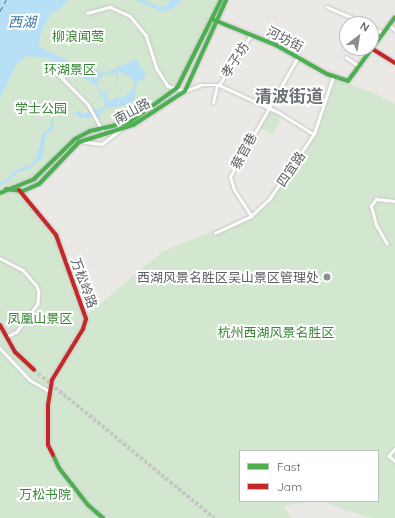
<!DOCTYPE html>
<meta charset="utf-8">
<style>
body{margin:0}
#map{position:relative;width:395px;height:518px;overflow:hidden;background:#eae9e5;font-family:Quicksand,"Noto Sans SC",sans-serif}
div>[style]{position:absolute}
.green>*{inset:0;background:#d3e7d0}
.water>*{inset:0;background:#b7dff6}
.ferry>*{height:1px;margin-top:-0.5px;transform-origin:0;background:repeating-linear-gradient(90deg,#3c77a7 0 5px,transparent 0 9px)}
.secondary-tunnel>*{height:3.5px;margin-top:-1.75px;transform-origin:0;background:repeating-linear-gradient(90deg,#c6c6c4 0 3.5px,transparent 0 5.5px)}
.roads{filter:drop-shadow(0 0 1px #c7c7c7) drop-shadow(0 0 1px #c7c7c7)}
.street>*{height:2.5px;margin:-1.25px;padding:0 1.25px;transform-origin:1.25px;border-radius:1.25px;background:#fcfcfb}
.fast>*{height:4px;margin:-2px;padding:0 2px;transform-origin:2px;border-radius:2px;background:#4caf50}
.jam>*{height:4px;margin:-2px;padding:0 2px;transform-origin:2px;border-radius:2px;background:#c62828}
.dots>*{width:11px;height:11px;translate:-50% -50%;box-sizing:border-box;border:2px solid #fff;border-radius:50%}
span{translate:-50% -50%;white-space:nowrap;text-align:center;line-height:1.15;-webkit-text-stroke:4px #fff;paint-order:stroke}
.park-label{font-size:13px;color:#378636}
.street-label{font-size:13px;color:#5a5f63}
.poi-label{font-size:13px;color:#5a5f63}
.right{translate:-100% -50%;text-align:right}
.water-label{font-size:14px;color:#3c77a7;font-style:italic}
.district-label{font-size:17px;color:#6b7175;font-weight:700}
.legend{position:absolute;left:239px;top:450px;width:140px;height:52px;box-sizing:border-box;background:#fff;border:1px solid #bdbfc1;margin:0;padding:5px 7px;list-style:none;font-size:12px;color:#5a5f63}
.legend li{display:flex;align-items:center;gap:8px;height:20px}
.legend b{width:20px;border:1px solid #bdbfc1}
.north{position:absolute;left:339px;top:16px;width:40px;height:40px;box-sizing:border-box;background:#fff;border:1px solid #bdbfc1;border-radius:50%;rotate:31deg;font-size:11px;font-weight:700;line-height:16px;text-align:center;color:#5a5f63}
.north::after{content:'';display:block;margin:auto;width:14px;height:18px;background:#8c8f90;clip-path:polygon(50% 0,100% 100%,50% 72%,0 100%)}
</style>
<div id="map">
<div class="green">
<div style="clip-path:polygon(0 0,221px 0,183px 85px,174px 95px,134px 122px,82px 138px,38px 180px,13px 187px,53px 233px,84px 317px,163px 251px,244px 218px,266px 203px,319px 124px,332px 80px,336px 79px,373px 93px,395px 104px,395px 518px,373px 518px,339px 508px,325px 502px,315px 501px,378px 501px,378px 451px,240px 451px,240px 501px,313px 501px,283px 506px,292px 518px,0 518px)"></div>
<div style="clip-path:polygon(267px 109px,282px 117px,272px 135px,258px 127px)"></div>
</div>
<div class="water">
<div style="clip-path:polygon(evenodd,0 0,68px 0,61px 8px,50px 15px,41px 32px,39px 47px,69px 61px,105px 73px,137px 59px,140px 67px,146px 73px,145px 78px,137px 83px,134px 101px,129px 105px,104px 108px,100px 117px,79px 118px,75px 113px,62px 116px,54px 116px,53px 129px,45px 136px,43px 157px,28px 170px,17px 172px,10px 180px,0 185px,0 182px,5px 181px,17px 169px,30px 165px,36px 158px,42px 135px,51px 126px,51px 113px,66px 115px,79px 111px,83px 115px,92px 108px,99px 110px,106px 103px,95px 85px,61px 65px,47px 58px,26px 56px,16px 65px,0 98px,0 0,118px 70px,133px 79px,135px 82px,133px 90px,121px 98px,117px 97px,111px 101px,105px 95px,118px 83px,118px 70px,0 0,111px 73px,116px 74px,117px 80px,114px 87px,103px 93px,97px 87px,98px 82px,101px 77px,111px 73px)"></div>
<div style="clip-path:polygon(136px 0,144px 0,160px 7px,167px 5px,170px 0,181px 0,174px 8px,162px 12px)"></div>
</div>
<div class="ferry">
<div style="left:0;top:11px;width:13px;rotate:-61deg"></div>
</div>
<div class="secondary-tunnel">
<div style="left:34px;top:370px;width:233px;rotate:39.4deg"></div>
</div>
<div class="roads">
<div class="street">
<div style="left:327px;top:7px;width:43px;rotate:23deg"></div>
<div style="left:87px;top:13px;width:24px;rotate:-15deg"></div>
<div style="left:110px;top:7px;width:22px;rotate:24deg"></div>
<div style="left:130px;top:16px;width:25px;rotate:50deg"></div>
<div style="left:146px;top:35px;width:36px;rotate:72deg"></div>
<div style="left:157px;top:69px;width:20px;rotate:57deg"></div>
<div style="left:168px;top:86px;width:18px;rotate:16deg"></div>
<div style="left:185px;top:91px;width:17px;rotate:-21deg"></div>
<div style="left:201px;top:85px;width:18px"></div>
<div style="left:219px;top:85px;width:67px;rotate:24.7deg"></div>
<div style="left:280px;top:113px;width:40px;rotate:32deg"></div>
<div style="left:389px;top:25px;width:8px;rotate:40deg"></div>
<div style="left:371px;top:26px;width:13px;rotate:32deg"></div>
<div style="left:346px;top:57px;width:16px;rotate:35deg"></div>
<div style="left:48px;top:64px;width:57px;rotate:45deg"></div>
<div style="left:88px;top:104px;width:29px;rotate:61deg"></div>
<div style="left:219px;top:85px;width:59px;rotate:-57.4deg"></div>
<div style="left:213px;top:103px;width:17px;rotate:-77deg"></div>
<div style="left:84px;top:142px;width:18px;rotate:6deg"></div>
<div style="left:102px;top:144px;width:23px;rotate:-38deg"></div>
<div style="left:251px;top:216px;width:31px;rotate:-123deg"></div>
<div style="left:234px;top:190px;width:14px;rotate:-107deg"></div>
<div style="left:230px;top:177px;width:138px;rotate:-60.5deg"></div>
<div style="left:215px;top:233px;width:40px;rotate:-25deg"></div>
<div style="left:251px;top:216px;width:26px;rotate:-43deg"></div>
<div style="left:270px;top:198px;width:78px;rotate:-55.5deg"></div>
<div style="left:314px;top:134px;width:60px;rotate:-71.6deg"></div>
<div style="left:387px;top:244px;width:22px;rotate:-120deg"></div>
<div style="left:376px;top:225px;width:20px;rotate:-105deg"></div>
<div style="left:371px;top:206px;width:9px;rotate:-54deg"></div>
<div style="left:376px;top:199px;width:19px;rotate:6deg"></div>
<div style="left:0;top:258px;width:26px;rotate:28deg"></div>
<div style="left:23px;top:270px;width:21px;rotate:49deg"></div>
<div style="left:37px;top:286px;width:6px;rotate:72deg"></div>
<div style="left:39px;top:292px;width:12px;rotate:95deg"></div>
<div style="left:38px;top:304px;width:35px;rotate:127deg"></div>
<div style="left:17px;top:332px;width:11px;rotate:153deg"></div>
<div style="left:0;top:348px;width:44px;rotate:46.8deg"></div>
<div style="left:30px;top:380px;width:22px;rotate:30deg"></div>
<div style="left:395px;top:449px;width:9px;rotate:131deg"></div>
<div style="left:389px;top:456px;width:8px;rotate:40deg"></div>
</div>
<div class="fast">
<div style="left:214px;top:20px;width:67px;rotate:22deg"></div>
<div style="left:276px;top:45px;width:59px;rotate:29.6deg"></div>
<div style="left:327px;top:74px;width:22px;rotate:18deg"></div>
<div style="left:348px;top:81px;width:79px;rotate:-53.7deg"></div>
<div style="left:6px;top:189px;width:17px;rotate:7deg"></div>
<div style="left:23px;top:191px;width:17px;rotate:-24deg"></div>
<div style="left:39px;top:184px;width:58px;rotate:-46.4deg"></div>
<div style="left:79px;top:142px;width:57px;rotate:-17.5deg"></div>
<div style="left:133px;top:125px;width:62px;rotate:-33.2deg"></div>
<div style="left:185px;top:91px;width:100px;rotate:-65.7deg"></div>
<div style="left:0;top:193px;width:37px;rotate:-22deg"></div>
<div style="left:34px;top:179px;width:57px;rotate:-44.3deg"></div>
<div style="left:75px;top:139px;width:17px;rotate:-28deg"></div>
<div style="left:90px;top:131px;width:41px;rotate:-12.7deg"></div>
<div style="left:130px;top:122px;width:58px;rotate:-35.9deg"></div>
<div style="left:177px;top:88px;width:98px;rotate:-63.4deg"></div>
<div style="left:53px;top:455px;width:14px;rotate:65deg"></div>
<div style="left:59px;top:468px;width:47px;rotate:51.9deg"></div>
<div style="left:88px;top:505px;width:20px;rotate:41deg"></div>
</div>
<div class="jam">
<div style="left:371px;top:48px;width:28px;rotate:32deg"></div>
<div style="left:19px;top:190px;width:58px;rotate:50.6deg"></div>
<div style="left:56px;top:235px;width:89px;rotate:70.3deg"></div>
<div style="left:86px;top:319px;width:10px;rotate:107deg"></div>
<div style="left:83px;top:329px;width:60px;rotate:121.3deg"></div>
<div style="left:52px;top:380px;width:24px;rotate:99deg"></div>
<div style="left:48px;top:404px;width:41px;rotate:90deg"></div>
<div style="left:48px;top:445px;width:11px;rotate:63deg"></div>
<div style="left:0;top:325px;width:31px;rotate:61deg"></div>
<div style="left:15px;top:352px;width:26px;rotate:43deg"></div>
</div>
</div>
<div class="dots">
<div style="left:327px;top:277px;background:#8c8f90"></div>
</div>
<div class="park-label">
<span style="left:78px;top:36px">柳浪闻莺</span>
<span style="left:70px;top:69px">环湖景区</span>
<span style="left:41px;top:108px">学士公园</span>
<span style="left:40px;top:318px">凤凰山景区</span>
<span style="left:276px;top:332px">杭州西湖风景名胜区</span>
<span style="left:45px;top:494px">万松书院</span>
</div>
<div class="street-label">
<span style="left:285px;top:39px;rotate:27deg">河坊街</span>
<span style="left:235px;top:60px;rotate:-57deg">孝子坊</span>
<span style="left:132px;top:111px;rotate:-28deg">南山路</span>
<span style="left:244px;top:151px;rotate:-62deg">蔡官巷</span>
<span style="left:291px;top:169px;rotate:-56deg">四宜路</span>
<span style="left:84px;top:283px;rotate:70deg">万松岭路</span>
</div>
<div class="poi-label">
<span class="right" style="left:319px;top:277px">西湖风景名胜区吴山景区管理处</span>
</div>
<div class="water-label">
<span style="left:22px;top:22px">西湖</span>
</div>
<div class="district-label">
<span style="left:289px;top:96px">清波街道</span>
</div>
<ul class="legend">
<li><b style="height:5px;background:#4caf50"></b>Fast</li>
<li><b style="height:5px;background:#c62828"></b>Jam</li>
</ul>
<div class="north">N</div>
</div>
